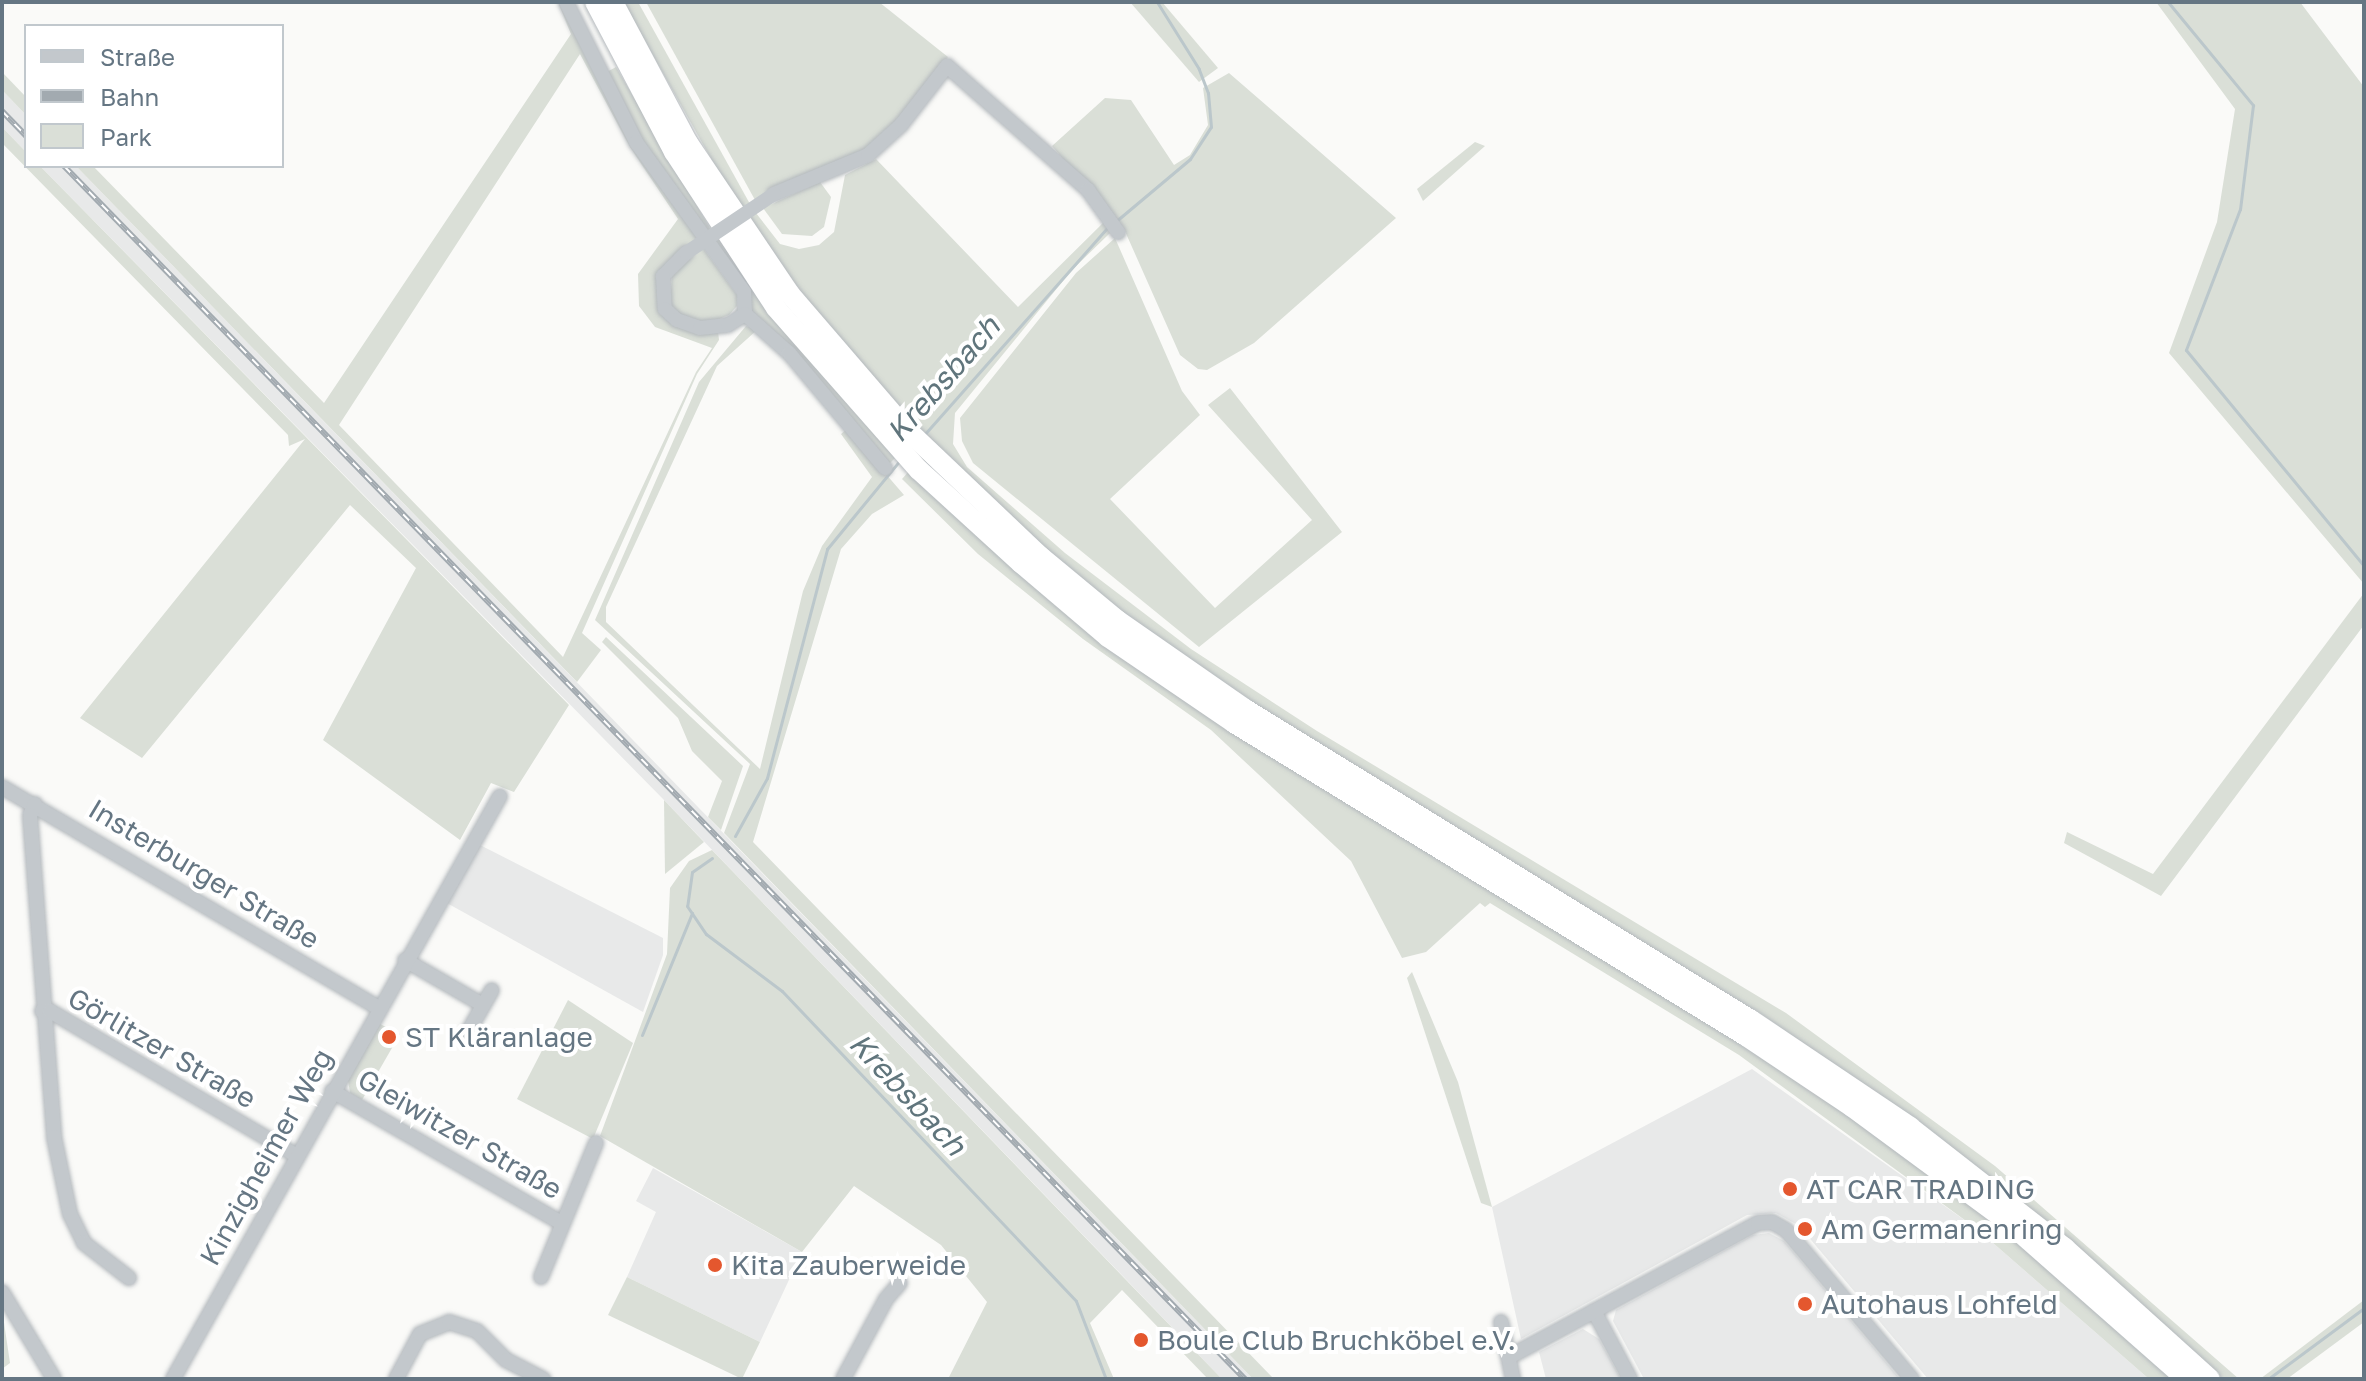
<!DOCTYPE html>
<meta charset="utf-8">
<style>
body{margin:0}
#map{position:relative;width:2366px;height:1381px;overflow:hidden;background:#fafaf8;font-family:"Golos Text",sans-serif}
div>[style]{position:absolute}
.built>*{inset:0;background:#e8e9e9}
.green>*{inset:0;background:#dadfd7}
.stream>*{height:3px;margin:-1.5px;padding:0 1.5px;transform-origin:1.5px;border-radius:1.5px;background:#bbc7cb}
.roads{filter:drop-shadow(0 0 2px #b4b9bd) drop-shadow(0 0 2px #b4b9bd)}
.minor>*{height:14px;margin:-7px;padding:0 7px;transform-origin:7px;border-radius:7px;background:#c3c8cc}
.highway>*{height:20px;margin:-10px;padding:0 10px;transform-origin:10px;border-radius:10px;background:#fff}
.rail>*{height:6px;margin-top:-3px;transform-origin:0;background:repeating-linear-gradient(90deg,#fff 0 9px,#a2aab0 0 18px);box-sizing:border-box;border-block:2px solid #a2aab0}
.minor-bridge>*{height:14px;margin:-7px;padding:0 7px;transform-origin:7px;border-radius:7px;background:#c3c8cc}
.dots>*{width:22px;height:22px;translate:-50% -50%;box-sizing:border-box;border:4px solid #fff;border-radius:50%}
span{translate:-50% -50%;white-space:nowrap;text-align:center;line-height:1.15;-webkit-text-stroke:8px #fff;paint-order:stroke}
.street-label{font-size:28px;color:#657683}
.poi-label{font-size:28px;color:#657683}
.left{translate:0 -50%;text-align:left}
.water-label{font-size:30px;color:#60757c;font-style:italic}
.frame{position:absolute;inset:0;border:4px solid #657683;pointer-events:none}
.legend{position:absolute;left:24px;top:24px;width:260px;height:144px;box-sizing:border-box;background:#fff;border:2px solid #c1c8cd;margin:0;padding:10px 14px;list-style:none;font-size:24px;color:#657683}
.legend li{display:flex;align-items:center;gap:16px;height:40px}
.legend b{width:40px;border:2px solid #c1c8cd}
</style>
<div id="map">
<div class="built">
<div style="clip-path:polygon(2px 90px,26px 115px,26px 152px,2px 127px)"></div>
<div style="clip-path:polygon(40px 166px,76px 166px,1253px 1379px,1222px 1379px,664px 800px)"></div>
<div style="clip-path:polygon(480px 845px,663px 938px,663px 955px,643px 1012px,445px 902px)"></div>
<div style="clip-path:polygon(1752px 1069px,1977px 1229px,2149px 1379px,1928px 1379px,1806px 1234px,1812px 1229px,1807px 1222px,1801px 1227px,1776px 1213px,1747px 1215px,1521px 1339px,1492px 1207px)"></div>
<div style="clip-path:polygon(653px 1168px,802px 1252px,760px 1342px,627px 1277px,656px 1212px,636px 1201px)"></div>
<div style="clip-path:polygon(1769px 1233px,1784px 1241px,1900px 1379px,1644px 1379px,1613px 1321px,1616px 1310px,1753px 1235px)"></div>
<div style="clip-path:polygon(1583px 1329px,1599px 1339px,1621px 1379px,1546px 1379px,1539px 1352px)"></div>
</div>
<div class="green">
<div style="clip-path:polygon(evenodd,558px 2px,633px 145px,698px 239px,668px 262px,661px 309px,718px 331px,719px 340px,697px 374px,582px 633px,601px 650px,577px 682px,76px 166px,93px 166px,324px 403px,571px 34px,558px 2px,580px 54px,630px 147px,678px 219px,638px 274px,639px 306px,655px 327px,712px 348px,696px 372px,563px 657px,339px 425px,580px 54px)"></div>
<div style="clip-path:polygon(623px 2px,638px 2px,750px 204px,740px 210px)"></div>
<div style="clip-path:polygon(646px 2px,879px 2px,948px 57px,882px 142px,755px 200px)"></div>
<div style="clip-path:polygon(1130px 2px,1162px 2px,1218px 68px,1199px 82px)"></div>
<div style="clip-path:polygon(2156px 2px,2300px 2px,2364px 87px,2364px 584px,2169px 353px,2217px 222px,2235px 109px)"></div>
<div style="clip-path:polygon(616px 67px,711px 230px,704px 234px,642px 141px,605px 73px)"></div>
<div style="clip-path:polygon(2px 72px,26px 97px,26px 115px,2px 90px)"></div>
<div style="clip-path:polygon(1229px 73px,1396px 218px,1254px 343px,1207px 370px,1198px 369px,1180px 355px,1124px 229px,1052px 146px,1105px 98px,1131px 100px,1174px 165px,1190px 155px,1208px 125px,1203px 88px)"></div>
<div style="clip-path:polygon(2px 127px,26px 152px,26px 166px,40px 166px,569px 705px,514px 792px,491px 783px,460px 840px,323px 740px,416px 568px,350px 505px,142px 758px,80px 718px,305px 439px,289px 446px,288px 435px,2px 143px)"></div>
<div style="clip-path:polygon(1475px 142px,1485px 146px,1423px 201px,1417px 189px)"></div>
<div style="clip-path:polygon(876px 159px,1018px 307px,1104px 222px,1110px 233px,1072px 270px,955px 413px,953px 444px,967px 467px,1065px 553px,1191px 649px,1317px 731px,1786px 1013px,1995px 1166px,2239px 1379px,2223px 1379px,2133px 1296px,1863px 1085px,1761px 1014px,1305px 740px,1208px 677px,1076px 578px,913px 422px,808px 301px,747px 218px,756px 213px,780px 244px,799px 249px,819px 245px,834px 232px,845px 175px)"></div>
<div style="clip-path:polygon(820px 182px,831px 197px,824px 227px,812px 236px,782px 234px,763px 208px)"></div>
<div style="clip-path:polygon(718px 238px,770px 311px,897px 456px,888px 465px,749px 314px,710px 243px)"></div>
<div style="clip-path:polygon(1115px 238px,1182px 391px,1200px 415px,1110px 499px,1215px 608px,1312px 520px,1208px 405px,1230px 388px,1342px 532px,1199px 647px,973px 463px,962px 441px,960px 418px,1076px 273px)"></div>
<div style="clip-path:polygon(703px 248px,737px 295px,737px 306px,729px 315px,712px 322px,688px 321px,670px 307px,672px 273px)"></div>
<div style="clip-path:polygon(746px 326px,757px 330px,717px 366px,606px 607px,606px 622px,760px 769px,803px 591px,822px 546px,872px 477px,841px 434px,847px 429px,904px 495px,872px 514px,841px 549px,753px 842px,1274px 1379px,1253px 1379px,724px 833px,750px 764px,595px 620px,699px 382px)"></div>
<div style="clip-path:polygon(910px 470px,1498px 893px,1815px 1091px,1996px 1222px,2173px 1379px,2149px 1379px,1977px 1229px,1739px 1055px,1490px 903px,1485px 907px,1480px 903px,1426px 952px,1402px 958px,1351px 861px,1211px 730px,1083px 639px,978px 554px,902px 479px)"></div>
<div style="clip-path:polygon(2364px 593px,2364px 625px,2161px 896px,2064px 843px,2067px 832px,2153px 874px)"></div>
<div style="clip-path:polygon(606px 637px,743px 766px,721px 830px,708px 817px,722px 781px,692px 751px,678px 718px,602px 642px)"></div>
<div style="clip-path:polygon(664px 800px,704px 842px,665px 874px)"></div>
<div style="clip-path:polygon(712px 850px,1129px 1283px,1222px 1379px,1208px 1379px,1122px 1290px,1090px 1323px,1114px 1379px,948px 1379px,987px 1302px,941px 1245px,854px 1186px,802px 1252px,600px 1136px,667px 954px,670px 888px,689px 861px)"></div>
<div style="clip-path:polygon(1412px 972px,1458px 1082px,1492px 1207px,1481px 1203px,1407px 978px)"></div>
<div style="clip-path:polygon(568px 1000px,633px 1043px,593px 1139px,517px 1099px)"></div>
<div style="clip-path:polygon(380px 1024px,400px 1034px,362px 1100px,350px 1093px,348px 1080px)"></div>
<div style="clip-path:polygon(627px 1277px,760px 1342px,742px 1379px,608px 1315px)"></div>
<div style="clip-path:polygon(2364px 1300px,2364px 1322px,2287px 1379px,2260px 1379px)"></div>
<div style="clip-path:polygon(2px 1309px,10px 1363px,2px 1369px)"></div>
</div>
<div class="stream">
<div style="left:2168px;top:2px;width:134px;rotate:50.5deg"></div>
<div style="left:2253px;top:105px;width:105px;rotate:97.1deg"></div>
<div style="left:2240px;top:209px;width:151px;rotate:111deg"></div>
<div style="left:2186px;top:350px;width:280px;rotate:50.5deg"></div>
<div style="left:1115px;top:222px;width:98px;rotate:-40deg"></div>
<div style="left:1190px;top:159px;width:38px;rotate:-57deg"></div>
<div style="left:1211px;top:127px;width:34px;rotate:-95deg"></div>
<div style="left:1208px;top:93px;width:26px;rotate:-111deg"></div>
<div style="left:1199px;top:69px;width:79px;rotate:-122.1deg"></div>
<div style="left:923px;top:436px;width:281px;rotate:-48.5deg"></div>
<div style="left:735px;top:836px;width:66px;rotate:-61.1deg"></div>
<div style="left:767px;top:778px;width:237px;rotate:-75.3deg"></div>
<div style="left:827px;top:549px;width:117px;rotate:-50.6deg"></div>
<div style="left:712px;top:858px;width:24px;rotate:145deg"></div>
<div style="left:692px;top:872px;width:34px;rotate:98deg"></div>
<div style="left:687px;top:906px;width:34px;rotate:56deg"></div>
<div style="left:706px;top:934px;width:95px;rotate:36.9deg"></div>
<div style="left:782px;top:991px;width:427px;rotate:46.5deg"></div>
<div style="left:1076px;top:1301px;width:84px;rotate:69deg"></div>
<div style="left:642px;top:1035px;width:132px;rotate:-67.7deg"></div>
<div style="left:2268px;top:1379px;width:119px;rotate:-36.5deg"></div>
</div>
<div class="roads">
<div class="minor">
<div style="left:566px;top:2px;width:157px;rotate:63.4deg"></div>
<div style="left:636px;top:142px;width:185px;rotate:54.2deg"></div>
<div style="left:744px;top:292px;width:22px;rotate:87deg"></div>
<div style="left:774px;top:194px;width:102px;rotate:-22.5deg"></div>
<div style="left:868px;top:155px;width:45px;rotate:-42.3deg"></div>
<div style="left:901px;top:125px;width:75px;rotate:-52.1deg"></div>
<div style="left:947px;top:66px;width:188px;rotate:41.3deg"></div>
<div style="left:1088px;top:190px;width:52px;rotate:54.5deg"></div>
<div style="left:686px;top:253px;width:33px;rotate:135deg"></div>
<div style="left:663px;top:276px;width:33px;rotate:87deg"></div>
<div style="left:665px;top:309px;width:16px;rotate:43deg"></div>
<div style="left:677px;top:320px;width:24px;rotate:19deg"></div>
<div style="left:700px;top:328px;width:28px;rotate:-6deg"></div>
<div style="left:728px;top:325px;width:20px;rotate:-33deg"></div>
<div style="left:745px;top:314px;width:59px;rotate:41.6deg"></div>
<div style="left:789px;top:353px;width:150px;rotate:50.1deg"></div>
<div style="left:2px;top:787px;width:436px;rotate:30.4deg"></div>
<div style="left:35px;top:804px;width:12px;rotate:114deg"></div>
<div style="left:30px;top:815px;width:323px;rotate:85.7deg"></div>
<div style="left:54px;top:1137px;width:79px;rotate:78.3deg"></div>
<div style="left:70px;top:1214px;width:32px;rotate:64deg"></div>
<div style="left:84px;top:1243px;width:57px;rotate:37.9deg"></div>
<div style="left:405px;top:960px;width:90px;rotate:30deg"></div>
<div style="left:42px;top:1011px;width:8px"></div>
<div style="left:50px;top:1011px;width:286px;rotate:30.4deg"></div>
<div style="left:468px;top:1032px;width:48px;rotate:-60.3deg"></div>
<div style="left:332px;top:1091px;width:265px;rotate:29.9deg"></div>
<div style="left:541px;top:1277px;width:145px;rotate:-67.7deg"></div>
<div style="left:2px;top:1292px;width:101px;rotate:59.1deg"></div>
<div style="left:1594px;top:1311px;width:77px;rotate:62.1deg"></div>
<div style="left:1501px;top:1322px;width:58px;rotate:78.1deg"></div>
<div style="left:1509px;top:1357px;width:283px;rotate:-28.3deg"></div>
<div style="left:1758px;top:1223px;width:14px;rotate:-4deg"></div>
<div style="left:1772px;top:1222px;width:16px;rotate:30deg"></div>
<div style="left:1786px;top:1230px;width:195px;rotate:49.8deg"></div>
<div style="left:173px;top:1379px;width:668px;rotate:-60.71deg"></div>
<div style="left:396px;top:1379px;width:51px;rotate:-61.9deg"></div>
<div style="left:420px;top:1334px;width:31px;rotate:-22deg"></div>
<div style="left:449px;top:1322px;width:29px;rotate:18deg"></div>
<div style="left:477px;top:1331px;width:41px;rotate:45deg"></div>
<div style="left:506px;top:1360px;width:42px;rotate:27.2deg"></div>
<div style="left:843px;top:1379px;width:91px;rotate:-61.7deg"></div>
<div style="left:886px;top:1299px;width:21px;rotate:-49deg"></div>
</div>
<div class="highway">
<div style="left:595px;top:2px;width:170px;rotate:62.2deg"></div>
<div style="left:674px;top:152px;width:186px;rotate:56.8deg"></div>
<div style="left:776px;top:308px;width:216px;rotate:48.6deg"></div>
<div style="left:919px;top:470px;width:138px;rotate:42.4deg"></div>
<div style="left:1021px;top:563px;width:114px;rotate:40.4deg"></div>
<div style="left:1108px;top:637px;width:153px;rotate:34.3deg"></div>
<div style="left:1234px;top:723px;width:600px;rotate:31.44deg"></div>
<div style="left:1746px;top:1036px;width:128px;rotate:33.8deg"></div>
<div style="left:1852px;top:1107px;width:194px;rotate:36.4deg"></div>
<div style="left:2008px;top:1222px;width:237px;rotate:41.4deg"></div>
<div style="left:613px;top:2px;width:160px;rotate:62deg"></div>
<div style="left:688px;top:143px;width:181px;rotate:56deg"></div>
<div style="left:789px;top:293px;width:179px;rotate:49.3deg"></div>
<div style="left:906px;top:429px;width:185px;rotate:43.5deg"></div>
<div style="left:1040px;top:556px;width:100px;rotate:39.7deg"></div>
<div style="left:1117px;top:620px;width:156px;rotate:34.8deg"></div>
<div style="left:1245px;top:709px;width:594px;rotate:31.58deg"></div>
<div style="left:1751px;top:1020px;width:192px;rotate:33.9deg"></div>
<div style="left:1910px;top:1127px;width:197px;rotate:38deg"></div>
<div style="left:2065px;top:1248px;width:195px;rotate:42.1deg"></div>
</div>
</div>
<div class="rail">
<div style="left:2px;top:111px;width:35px;rotate:46deg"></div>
<div style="left:64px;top:166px;width:1693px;rotate:45.77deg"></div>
</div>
<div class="minor-bridge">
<div style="left:686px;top:253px;width:106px;rotate:-33.8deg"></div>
</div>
<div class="dots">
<div style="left:389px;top:1037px;background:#e4572e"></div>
<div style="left:1790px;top:1189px;background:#e4572e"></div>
<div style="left:1805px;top:1229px;background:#e4572e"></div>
<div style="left:715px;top:1265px;background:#e4572e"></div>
<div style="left:1805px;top:1304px;background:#e4572e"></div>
<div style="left:1141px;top:1340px;background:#e4572e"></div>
</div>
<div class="street-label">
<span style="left:204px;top:874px;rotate:31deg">Insterburger Straße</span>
<span style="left:162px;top:1048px;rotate:30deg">Görlitzer Straße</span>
<span style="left:460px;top:1134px;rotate:30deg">Gleiwitzer Straße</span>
<span style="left:266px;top:1157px;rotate:-61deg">Kinzigheimer Weg</span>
</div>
<div class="poi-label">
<span class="left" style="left:405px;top:1037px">ST Kläranlage</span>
<span class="left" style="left:1806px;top:1189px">AT CAR TRADING</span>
<span class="left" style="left:1821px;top:1229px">Am Germanenring</span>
<span class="left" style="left:731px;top:1265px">Kita Zauberweide</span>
<span class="left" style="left:1821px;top:1304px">Autohaus Lohfeld</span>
<span class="left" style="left:1157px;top:1340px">Boule Club Bruchköbel e.V.</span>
</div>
<div class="water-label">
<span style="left:943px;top:379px;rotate:-49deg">Krebsbach</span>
<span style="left:908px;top:1094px;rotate:47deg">Krebsbach</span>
</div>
<div class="frame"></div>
<ul class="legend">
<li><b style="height:10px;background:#c3c8cc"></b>Straße</li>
<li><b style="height:10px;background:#a2aab0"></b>Bahn</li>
<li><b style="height:22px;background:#dadfd7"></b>Park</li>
</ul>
</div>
